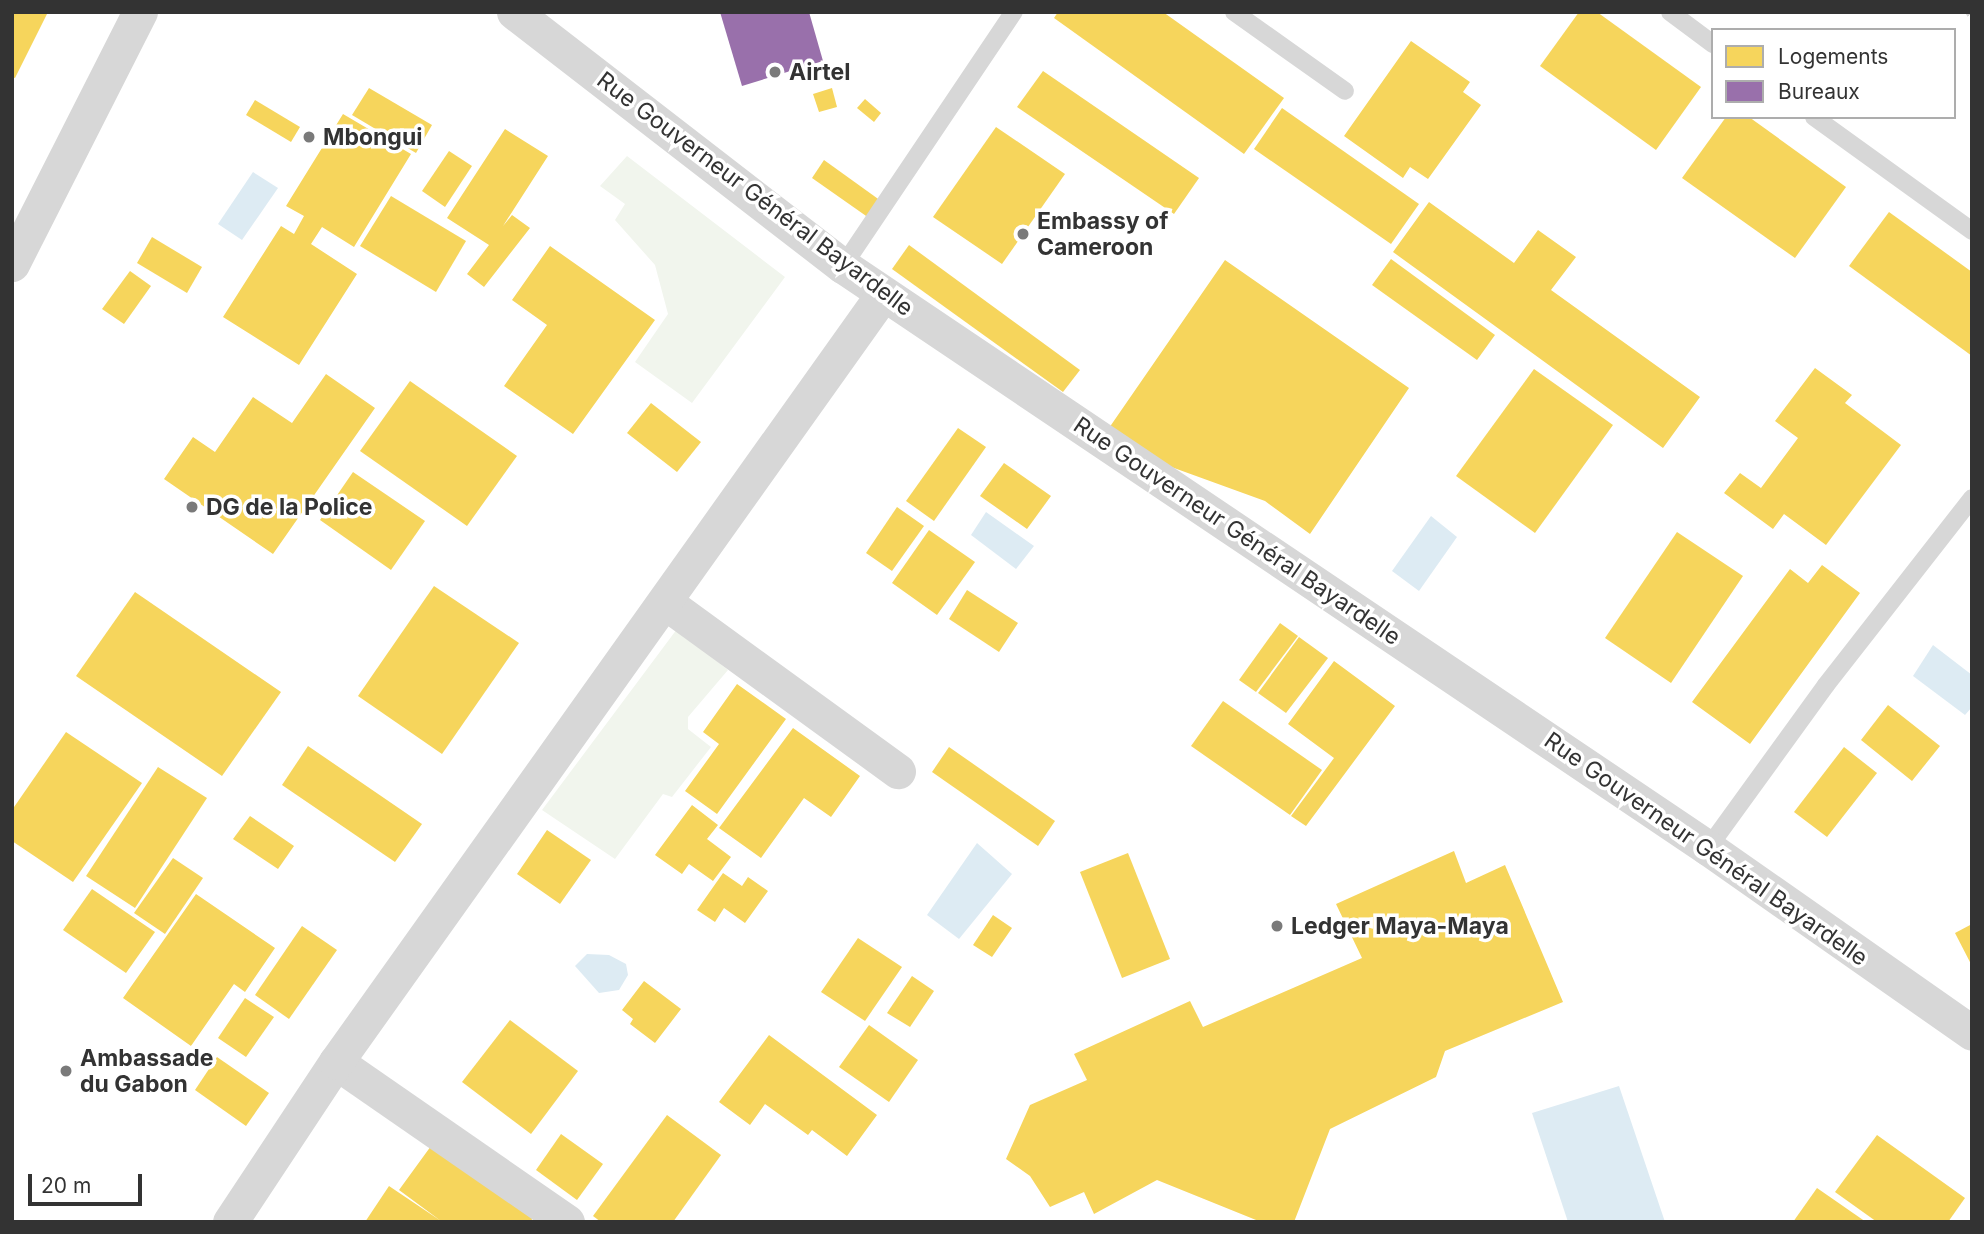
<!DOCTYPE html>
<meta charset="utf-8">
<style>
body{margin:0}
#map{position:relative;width:1984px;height:1234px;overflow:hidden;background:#fff;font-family:Inter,sans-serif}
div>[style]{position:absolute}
.green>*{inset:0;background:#f1f5ed}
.water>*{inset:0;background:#ddebf3}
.homes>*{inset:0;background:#f6d55c}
.offices>*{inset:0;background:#9970ab}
.path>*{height:4.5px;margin-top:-2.25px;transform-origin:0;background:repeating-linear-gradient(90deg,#d6d6d6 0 3.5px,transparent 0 7px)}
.service>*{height:18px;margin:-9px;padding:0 9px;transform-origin:9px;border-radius:9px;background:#d7d7d7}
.minor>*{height:35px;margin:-17.5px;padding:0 17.5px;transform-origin:17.5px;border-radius:17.5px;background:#d7d7d7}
.dots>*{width:19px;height:19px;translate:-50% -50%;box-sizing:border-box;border:4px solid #fff;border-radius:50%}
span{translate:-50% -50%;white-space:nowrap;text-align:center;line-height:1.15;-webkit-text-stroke:7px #fff;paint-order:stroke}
.poi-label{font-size:23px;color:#333;font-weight:700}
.left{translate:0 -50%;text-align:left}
.street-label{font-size:23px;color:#333}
.frame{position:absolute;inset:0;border:14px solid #333;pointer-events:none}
.legend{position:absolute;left:1711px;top:28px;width:245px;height:91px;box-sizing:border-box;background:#fff;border:2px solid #adadad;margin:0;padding:9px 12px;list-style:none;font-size:21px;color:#333}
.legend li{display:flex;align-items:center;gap:14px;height:35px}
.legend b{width:35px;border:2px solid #adadad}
.scale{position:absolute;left:28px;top:1174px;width:114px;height:32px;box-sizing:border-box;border:4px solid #333;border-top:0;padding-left:9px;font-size:21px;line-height:24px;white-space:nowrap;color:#333;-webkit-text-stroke:5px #fff;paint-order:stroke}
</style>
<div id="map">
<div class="green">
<div style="clip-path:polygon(627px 156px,785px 277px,692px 403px,635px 362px,668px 314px,655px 265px,615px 220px,625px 204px,600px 186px)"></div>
<div style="clip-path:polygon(677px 629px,728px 670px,688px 717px,688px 729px,711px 747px,672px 797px,663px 794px,615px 859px,542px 810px)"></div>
</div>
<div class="water">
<div style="clip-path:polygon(253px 172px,278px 188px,242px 240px,218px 224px)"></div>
<div style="clip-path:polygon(986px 512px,1034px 546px,1016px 569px,971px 535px)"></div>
<div style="clip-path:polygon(1431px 516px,1457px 537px,1419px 591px,1392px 571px)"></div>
<div style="clip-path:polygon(1933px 645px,1972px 675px,1972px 707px,1965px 715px,1913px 676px)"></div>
<div style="clip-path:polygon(977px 843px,1012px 874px,959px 939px,927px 915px)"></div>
<div style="clip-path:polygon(587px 954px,609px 955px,626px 964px,628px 975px,619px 990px,599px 993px,575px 966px)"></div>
<div style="clip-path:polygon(1619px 1086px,1665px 1222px,1568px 1222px,1532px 1113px)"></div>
</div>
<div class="homes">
<div style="clip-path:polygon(12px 12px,48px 12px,15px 78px,12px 77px)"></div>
<div style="clip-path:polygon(1058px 12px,1163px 12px,1284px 98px,1244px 154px,1054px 18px)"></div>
<div style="clip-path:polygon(1579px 12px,1597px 12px,1701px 87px,1656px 150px,1540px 66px)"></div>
<div style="clip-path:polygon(1411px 41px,1470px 82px,1463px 92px,1481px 105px,1428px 179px,1410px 167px,1403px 178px,1344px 136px)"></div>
<div style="clip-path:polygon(1043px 71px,1199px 178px,1174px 214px,1017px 107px)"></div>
<div style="clip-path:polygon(369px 88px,432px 125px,416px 153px,352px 115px)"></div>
<div style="clip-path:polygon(832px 88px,837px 107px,819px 112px,813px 94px)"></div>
<div style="clip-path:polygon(865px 99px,881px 113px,874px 122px,857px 108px)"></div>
<div style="clip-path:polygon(255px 100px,300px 127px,291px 142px,246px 115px)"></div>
<div style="clip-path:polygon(1282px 108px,1419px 204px,1391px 244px,1254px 149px)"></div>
<div style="clip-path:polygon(343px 114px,411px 154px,354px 247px,322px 227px,311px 244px,357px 274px,299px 365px,223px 317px,281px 226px,294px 234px,304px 216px,286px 206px)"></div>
<div style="clip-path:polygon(1726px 117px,1749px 117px,1846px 187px,1795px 258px,1682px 178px)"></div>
<div style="clip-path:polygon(996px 127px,1065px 174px,1002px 264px,933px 217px)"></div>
<div style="clip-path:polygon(505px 129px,548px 156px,503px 226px,512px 215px,530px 228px,484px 287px,467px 274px,489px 245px,447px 218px)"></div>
<div style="clip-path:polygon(449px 151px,472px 166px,445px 207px,422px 191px)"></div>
<div style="clip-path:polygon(824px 160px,881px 201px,869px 218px,812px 178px)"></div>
<div style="clip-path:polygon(391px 196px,466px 241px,436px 292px,360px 246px)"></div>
<div style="clip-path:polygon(1429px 202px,1514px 263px,1538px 230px,1576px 257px,1551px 290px,1700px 397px,1663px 448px,1393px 252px)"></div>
<div style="clip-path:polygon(1889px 212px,1972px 272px,1972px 356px,1849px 266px)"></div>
<div style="clip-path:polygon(152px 237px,202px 267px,187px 293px,137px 263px)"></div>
<div style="clip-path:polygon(909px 245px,1080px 370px,1063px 392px,892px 269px)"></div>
<div style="clip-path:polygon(550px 246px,655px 320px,573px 434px,504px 386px,547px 325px,512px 300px)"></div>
<div style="clip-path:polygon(1391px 259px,1495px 335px,1477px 360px,1372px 285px)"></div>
<div style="clip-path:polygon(1225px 260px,1409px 388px,1310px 534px,1265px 501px,1152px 460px,1109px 428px)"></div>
<div style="clip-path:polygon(130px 271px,151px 286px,124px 324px,102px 309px)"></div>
<div style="clip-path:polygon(1815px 368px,1852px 395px,1845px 403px,1901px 445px,1826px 545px,1784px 514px,1773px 529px,1724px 493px,1740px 473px,1761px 488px,1798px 438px,1775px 421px)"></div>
<div style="clip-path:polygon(1534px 369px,1613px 425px,1535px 533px,1456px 476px)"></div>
<div style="clip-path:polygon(326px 374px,375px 408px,273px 554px,164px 479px,193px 437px,215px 452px,253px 397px,292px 423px)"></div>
<div style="clip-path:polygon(410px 381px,517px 456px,467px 526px,360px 451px)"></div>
<div style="clip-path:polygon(651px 403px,701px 442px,677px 472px,627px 433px)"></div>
<div style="clip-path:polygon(958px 428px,986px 447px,934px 521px,906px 501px)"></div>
<div style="clip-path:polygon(1004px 463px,1051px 496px,1027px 529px,980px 496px)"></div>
<div style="clip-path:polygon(353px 472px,425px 521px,391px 570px,320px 520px)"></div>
<div style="clip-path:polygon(897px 507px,924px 526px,892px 571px,866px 553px)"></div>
<div style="clip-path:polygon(929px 530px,975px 562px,937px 615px,892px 583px)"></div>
<div style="clip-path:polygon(1677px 532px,1743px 576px,1671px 683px,1605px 638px)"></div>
<div style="clip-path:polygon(1822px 565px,1860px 593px,1750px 744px,1692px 702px,1790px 569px,1808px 583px)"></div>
<div style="clip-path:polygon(434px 586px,519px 643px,442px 754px,358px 696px)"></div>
<div style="clip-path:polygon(967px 590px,1018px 623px,999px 652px,949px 619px)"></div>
<div style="clip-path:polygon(135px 592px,281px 692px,222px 776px,76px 676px)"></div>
<div style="clip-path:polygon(1280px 623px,1298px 636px,1256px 692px,1239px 680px)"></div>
<div style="clip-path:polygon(1299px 637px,1328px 658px,1286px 713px,1258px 693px)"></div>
<div style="clip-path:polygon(1334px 661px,1395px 706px,1306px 826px,1291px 816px,1334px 758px,1288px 724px)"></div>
<div style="clip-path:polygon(737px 684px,786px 719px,717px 814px,685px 791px,719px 744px,703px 732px)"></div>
<div style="clip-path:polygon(1223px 701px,1322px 770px,1290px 815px,1191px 746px)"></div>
<div style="clip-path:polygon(1888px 705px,1940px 746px,1912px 781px,1861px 740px)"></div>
<div style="clip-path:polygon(793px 728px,860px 776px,831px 817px,804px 798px,761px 858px,719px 828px)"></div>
<div style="clip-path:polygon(66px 732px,142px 783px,73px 882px,12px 841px,12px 810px)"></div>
<div style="clip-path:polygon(308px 746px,422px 824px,395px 862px,282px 785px)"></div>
<div style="clip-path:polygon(949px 747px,1055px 821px,1038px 846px,932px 772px)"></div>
<div style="clip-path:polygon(1844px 747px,1877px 773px,1827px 837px,1794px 812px)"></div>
<div style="clip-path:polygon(158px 767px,207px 798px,135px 908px,86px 876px)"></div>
<div style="clip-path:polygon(692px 805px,718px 825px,707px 839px,731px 857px,713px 881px,689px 864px,682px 874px,655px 855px)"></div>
<div style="clip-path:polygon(250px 816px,294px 846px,278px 869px,233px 839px)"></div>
<div style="clip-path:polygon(547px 830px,591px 860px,560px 904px,517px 874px)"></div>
<div style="clip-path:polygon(1454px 851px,1466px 883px,1505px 865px,1563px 1002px,1445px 1051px,1436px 1077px,1330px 1129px,1294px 1222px,1261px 1222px,1157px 1180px,1094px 1214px,1084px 1192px,1050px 1207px,1030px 1176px,1006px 1159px,1030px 1105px,1087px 1080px,1074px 1054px,1190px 1001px,1203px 1027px,1362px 958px,1336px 904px)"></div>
<div style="clip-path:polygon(1128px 853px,1170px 959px,1122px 978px,1080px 872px)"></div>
<div style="clip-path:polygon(173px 858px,203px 878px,165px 934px,134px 913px)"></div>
<div style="clip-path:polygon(723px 873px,742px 886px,748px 877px,768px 891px,745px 923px,724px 908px,715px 922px,697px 910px)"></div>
<div style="clip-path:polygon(92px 889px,155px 932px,126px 973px,63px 930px)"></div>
<div style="clip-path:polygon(196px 894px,275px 948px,245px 992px,234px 984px,191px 1046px,123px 998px)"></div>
<div style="clip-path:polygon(993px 915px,1012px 928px,992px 957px,973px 945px)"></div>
<div style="clip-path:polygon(1972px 924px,1972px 966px,1955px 933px)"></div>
<div style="clip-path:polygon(302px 926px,337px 950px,289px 1019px,255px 995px)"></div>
<div style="clip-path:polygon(858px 938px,902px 967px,865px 1021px,821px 992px)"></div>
<div style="clip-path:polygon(912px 976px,934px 991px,910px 1027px,887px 1013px)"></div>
<div style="clip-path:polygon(644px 981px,681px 1009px,655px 1043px,630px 1024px,633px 1019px,622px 1010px)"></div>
<div style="clip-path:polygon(245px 998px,274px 1017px,246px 1057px,218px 1038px)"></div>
<div style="clip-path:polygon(510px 1020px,578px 1071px,531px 1134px,462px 1082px)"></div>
<div style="clip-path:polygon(869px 1025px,918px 1060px,889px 1102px,839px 1067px)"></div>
<div style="clip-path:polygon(769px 1035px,877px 1115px,847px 1156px,812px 1130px,808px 1135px,765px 1104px,750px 1125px,719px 1102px)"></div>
<div style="clip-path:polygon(217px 1057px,269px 1093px,246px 1126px,195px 1090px)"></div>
<div style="clip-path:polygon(667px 1115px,721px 1155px,673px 1222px,601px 1222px,593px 1216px)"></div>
<div style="clip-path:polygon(561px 1134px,603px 1164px,577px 1200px,536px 1170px)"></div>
<div style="clip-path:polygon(1877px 1135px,1965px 1198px,1948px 1222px,1877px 1222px,1835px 1192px)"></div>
<div style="clip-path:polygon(431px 1146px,533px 1218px,530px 1222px,365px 1222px,389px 1186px,441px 1221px,399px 1190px)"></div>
<div style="clip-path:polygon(1817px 1188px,1866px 1222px,1793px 1222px)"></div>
</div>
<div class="offices">
<div style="clip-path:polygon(720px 12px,809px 12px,823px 61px,742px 86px)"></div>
</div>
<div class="path">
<div style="left:1968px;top:12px;width:7px;rotate:56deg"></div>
</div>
<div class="service">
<div style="left:1234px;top:12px;width:136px;rotate:35.4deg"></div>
<div style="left:1670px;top:12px;width:54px;rotate:36.7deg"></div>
<div style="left:1814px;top:117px;width:195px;rotate:35.8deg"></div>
<div style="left:843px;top:266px;width:306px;rotate:-56.1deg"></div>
<div style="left:1708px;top:848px;width:201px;rotate:-54.1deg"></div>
<div style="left:1826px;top:685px;width:237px;rotate:-52deg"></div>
</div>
<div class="minor">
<div style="left:514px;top:12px;width:416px;rotate:37.7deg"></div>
<div style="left:843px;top:266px;width:1043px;rotate:33.93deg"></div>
<div style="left:1708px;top:848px;width:322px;rotate:35deg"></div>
<div style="left:12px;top:264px;width:283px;rotate:-63.1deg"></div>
<div style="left:665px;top:602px;width:288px;rotate:36deg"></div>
<div style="left:336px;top:1062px;width:281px;rotate:34.7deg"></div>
<div style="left:230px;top:1222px;width:192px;rotate:-56.5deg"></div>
<div style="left:336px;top:1062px;width:943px;rotate:-54.54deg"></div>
</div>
<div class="dots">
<div style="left:775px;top:72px;background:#7a7a7a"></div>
<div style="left:309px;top:137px;background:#7a7a7a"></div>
<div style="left:1023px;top:234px;background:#7a7a7a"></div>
<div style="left:192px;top:507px;background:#7a7a7a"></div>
<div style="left:1277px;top:926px;background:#7a7a7a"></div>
<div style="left:66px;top:1071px;background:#7a7a7a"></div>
</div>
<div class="poi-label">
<span class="left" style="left:789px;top:72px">Airtel</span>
<span class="left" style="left:323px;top:137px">Mbongui</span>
<span class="left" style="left:1037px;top:234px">Embassy of<br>Cameroon</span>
<span class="left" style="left:206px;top:507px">DG de la Police</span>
<span class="left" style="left:1291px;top:926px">Ledger Maya-Maya</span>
<span class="left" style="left:80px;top:1071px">Ambassade<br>du Gabon</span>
</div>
<div class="street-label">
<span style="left:755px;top:194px;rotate:37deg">Rue Gouverneur Général Bayardelle</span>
<span style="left:1237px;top:531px;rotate:34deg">Rue Gouverneur Général Bayardelle</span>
<span style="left:1706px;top:849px;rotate:35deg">Rue Gouverneur Général Bayardelle</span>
</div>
<div class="frame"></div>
<ul class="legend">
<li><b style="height:19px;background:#f6d55c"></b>Logements</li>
<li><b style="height:19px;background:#9970ab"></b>Bureaux</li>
</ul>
<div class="scale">20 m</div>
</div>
